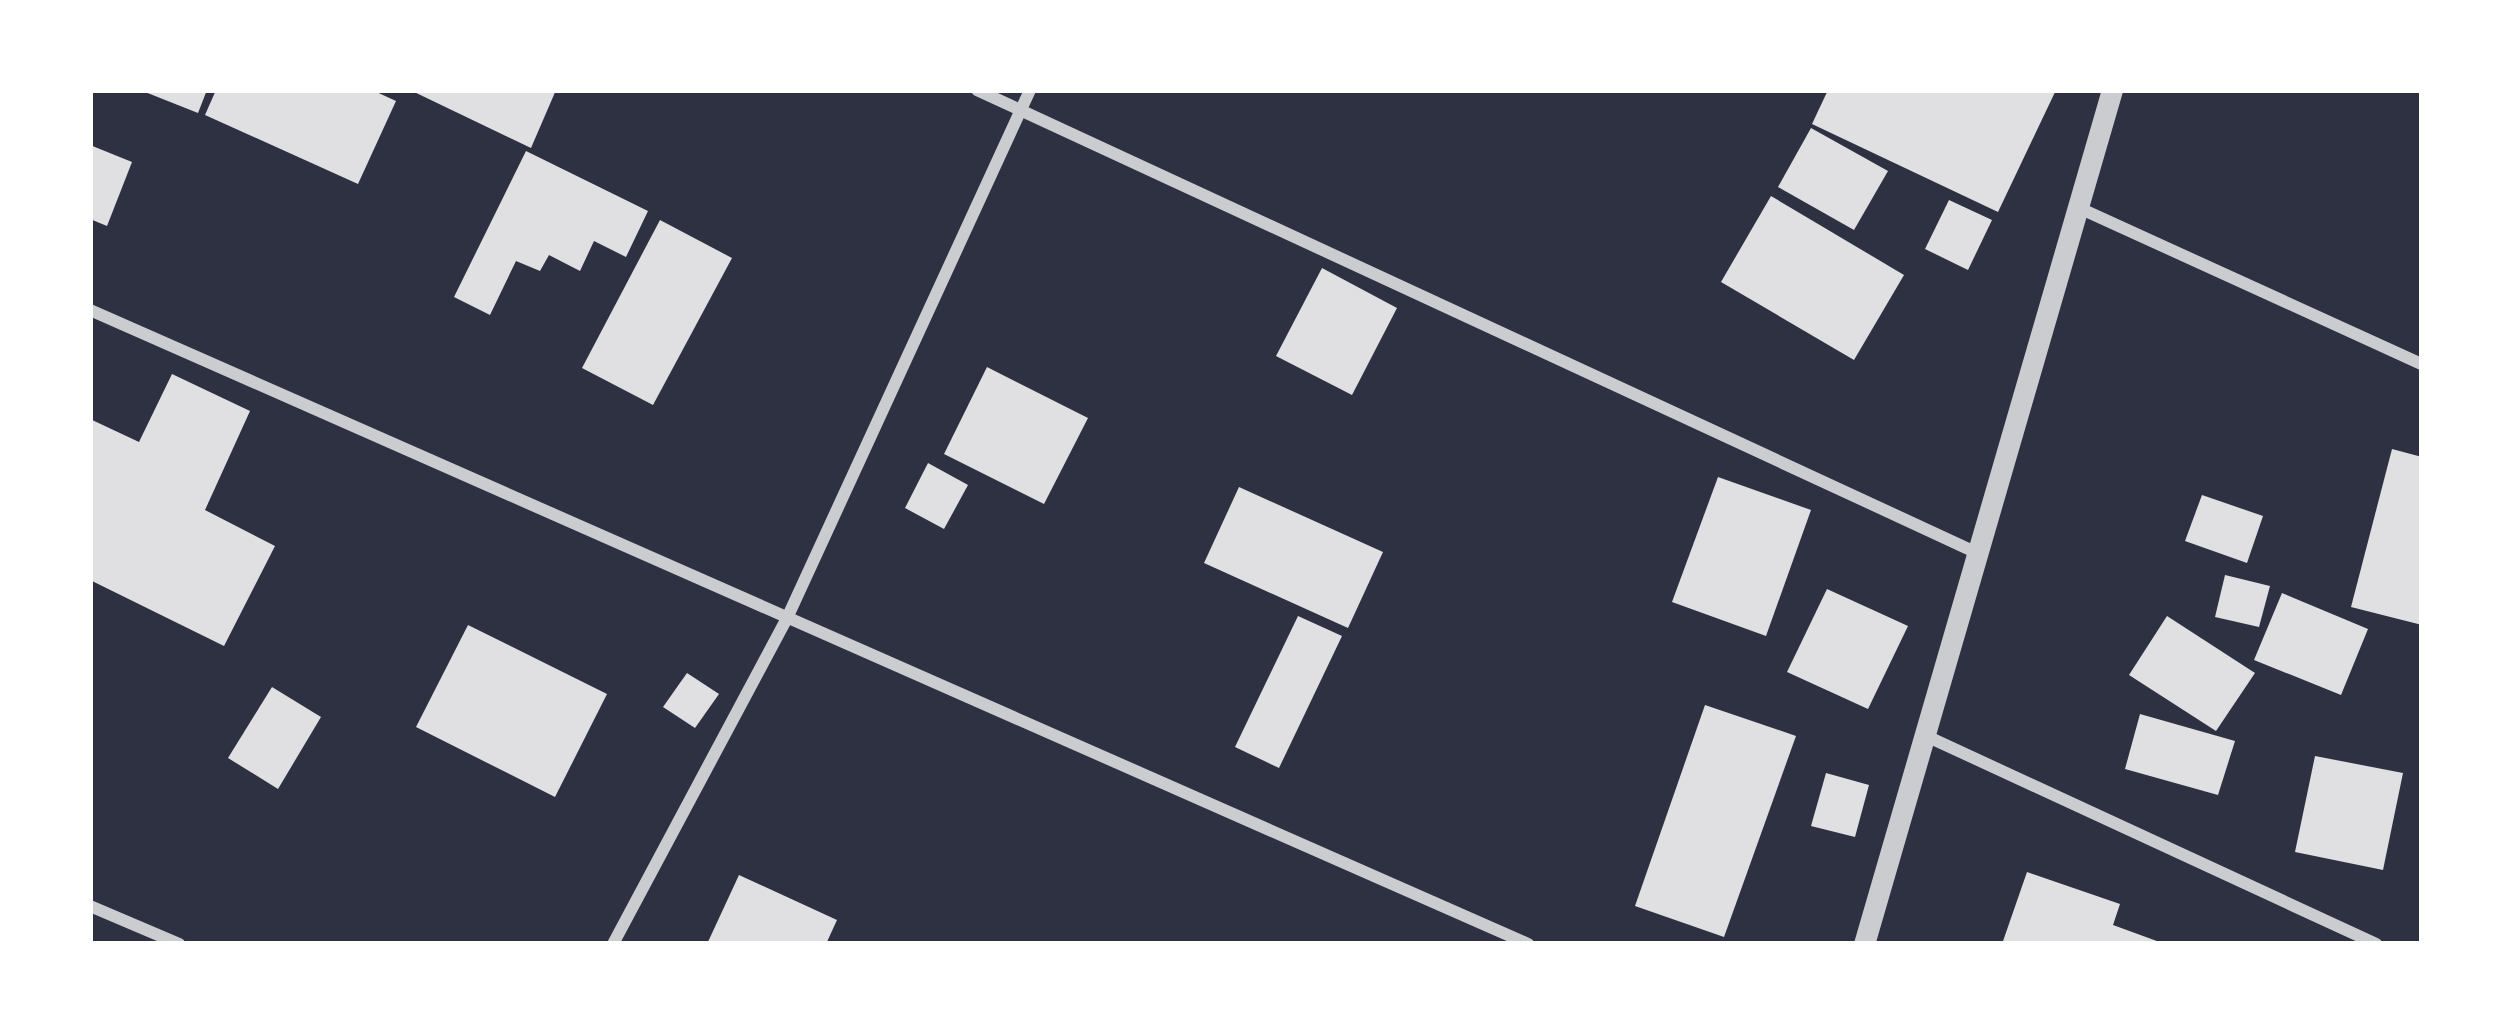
<!DOCTYPE html>
<style>
body{margin:0}
#map{position:relative;width:2512px;height:1034px;overflow:hidden;background:#2d3142;font-family:Poppins,sans-serif}
div>[style]{position:absolute}
.building>*{inset:0;background:#e0e0e3}
.minor>*{height:12px;margin:-6px;padding:0 6px;transform-origin:6px;border-radius:6px;background:#caccd0}
.tertiary>*{height:21px;margin:-10.5px;padding:0 10.5px;transform-origin:10.5px;border-radius:10.5px;background:#caccd0}
span{translate:-50% -50%;white-space:nowrap;text-align:center;line-height:1.15;-webkit-text-stroke:9px #fff;paint-order:stroke}
.frame{position:absolute;inset:0;border:93px solid #fff;pointer-events:none}
</style>
<div id="map">
<div class="building">
<div style="clip-path:polygon(140px 90px,207px 90px,198px 113px)"></div>
<div style="clip-path:polygon(216px 90px,372px 90px,396px 101px,358px 184px,205px 115px)"></div>
<div style="clip-path:polygon(410px 90px,556px 90px,531px 148px)"></div>
<div style="clip-path:polygon(1828px 90px,2056px 90px,1998px 212px,1812px 124px)"></div>
<div style="clip-path:polygon(1811px 128px,1888px 171px,1854px 230px,1778px 187px)"></div>
<div style="clip-path:polygon(90px 145px,132px 162px,107px 226px,90px 219px)"></div>
<div style="clip-path:polygon(526px 151px,648px 211px,626px 257px,594px 241px,580px 271px,549px 255px,540px 271px,516px 261px,490px 315px,454px 297px)"></div>
<div style="clip-path:polygon(1771px 196px,1904px 275px,1854px 360px,1721px 282px)"></div>
<div style="clip-path:polygon(1949px 200px,1992px 220px,1968px 270px,1925px 249px)"></div>
<div style="clip-path:polygon(660px 220px,732px 258px,653px 405px,582px 368px)"></div>
<div style="clip-path:polygon(1322px 268px,1397px 308px,1352px 395px,1276px 356px)"></div>
<div style="clip-path:polygon(987px 367px,1088px 418px,1044px 504px,944px 454px)"></div>
<div style="clip-path:polygon(172px 374px,250px 411px,205px 510px,275px 546px,224px 646px,90px 580px,90px 419px,139px 442px)"></div>
<div style="clip-path:polygon(2392px 449px,2422px 457px,2422px 625px,2351px 607px)"></div>
<div style="clip-path:polygon(928px 463px,968px 485px,944px 529px,905px 508px)"></div>
<div style="clip-path:polygon(1718px 477px,1811px 510px,1766px 636px,1672px 602px)"></div>
<div style="clip-path:polygon(1239px 487px,1383px 552px,1348px 628px,1204px 563px)"></div>
<div style="clip-path:polygon(2202px 495px,2263px 516px,2247px 563px,2185px 541px)"></div>
<div style="clip-path:polygon(2225px 575px,2270px 586px,2259px 627px,2215px 617px)"></div>
<div style="clip-path:polygon(1827px 589px,1908px 626px,1868px 709px,1787px 672px)"></div>
<div style="clip-path:polygon(2282px 593px,2368px 629px,2341px 695px,2254px 660px)"></div>
<div style="clip-path:polygon(1298px 616px,1342px 636px,1279px 768px,1235px 747px)"></div>
<div style="clip-path:polygon(2167px 616px,2255px 673px,2216px 731px,2129px 675px)"></div>
<div style="clip-path:polygon(468px 625px,607px 694px,555px 797px,416px 727px)"></div>
<div style="clip-path:polygon(687px 673px,719px 694px,695px 728px,663px 707px)"></div>
<div style="clip-path:polygon(272px 687px,321px 717px,278px 789px,228px 758px)"></div>
<div style="clip-path:polygon(1705px 705px,1796px 736px,1724px 937px,1635px 906px)"></div>
<div style="clip-path:polygon(2140px 714px,2235px 741px,2218px 795px,2125px 769px)"></div>
<div style="clip-path:polygon(2315px 756px,2403px 773px,2383px 870px,2295px 852px)"></div>
<div style="clip-path:polygon(1826px 773px,1869px 785px,1855px 837px,1811px 826px)"></div>
<div style="clip-path:polygon(2027px 872px,2120px 904px,2113px 925px,2165px 944px,2002px 944px)"></div>
<div style="clip-path:polygon(739px 875px,837px 920px,826px 944px,707px 944px)"></div>
</div>
<div class="minor">
<div style="left:977px;top:90px;width:1102px;rotate:24.84deg"></div>
<div style="left:2077px;top:207px;width:379px;rotate:24.5deg"></div>
<div style="left:90px;top:310px;width:1572px;rotate:23.79deg"></div>
<div style="left:1924px;top:735px;width:498px;rotate:24.8deg"></div>
<div style="left:90px;top:906px;width:97px;rotate:23.1deg"></div>
<div style="left:613px;top:944px;width:372px;rotate:-61.9deg"></div>
<div style="left:788px;top:616px;width:579px;rotate:-65.29deg"></div>
</div>
<div class="tertiary">
<div style="left:1864px;top:944px;width:889px;rotate:-73.81deg"></div>
</div>
<div class="frame"></div>
</div>
